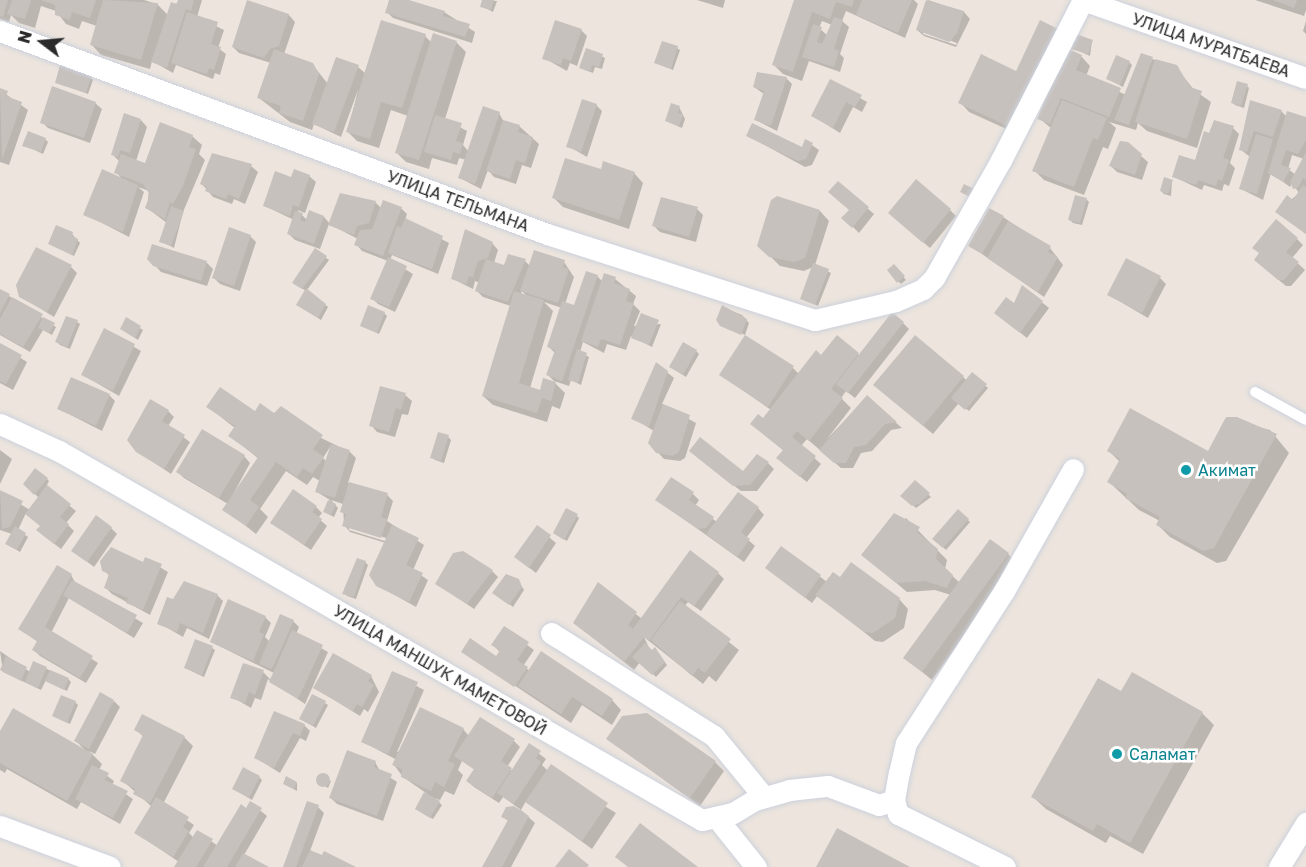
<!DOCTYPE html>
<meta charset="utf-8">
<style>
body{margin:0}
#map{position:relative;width:1306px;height:867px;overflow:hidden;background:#ece4dd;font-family:"Golos Text",sans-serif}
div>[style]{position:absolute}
.shadow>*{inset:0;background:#0003}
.building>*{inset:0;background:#c7c1bd}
.round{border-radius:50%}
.roads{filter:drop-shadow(0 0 2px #cbd1dc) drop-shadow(0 0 2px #cbd1dc)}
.service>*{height:10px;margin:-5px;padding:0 5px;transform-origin:5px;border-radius:5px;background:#fff}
.minor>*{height:21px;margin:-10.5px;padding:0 10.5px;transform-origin:10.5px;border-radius:10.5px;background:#fff}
.dots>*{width:16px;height:16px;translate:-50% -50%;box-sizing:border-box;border:3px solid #fff;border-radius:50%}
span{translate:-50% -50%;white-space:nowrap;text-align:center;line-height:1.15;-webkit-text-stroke:5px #fff;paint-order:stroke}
.street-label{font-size:16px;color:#2a2a2a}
.culture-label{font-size:16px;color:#0d838f}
.left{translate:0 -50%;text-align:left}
.north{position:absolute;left:12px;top:12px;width:60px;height:60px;-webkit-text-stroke:4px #fff;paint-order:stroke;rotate:286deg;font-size:16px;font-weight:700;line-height:24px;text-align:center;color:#2a2a2a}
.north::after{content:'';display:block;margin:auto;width:21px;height:27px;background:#2a2a2a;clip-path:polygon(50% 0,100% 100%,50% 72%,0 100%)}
</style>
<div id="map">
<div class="shadow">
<div style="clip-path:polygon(0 0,144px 0,157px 4px,168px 15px,179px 0,202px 0,197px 17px,224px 30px,218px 48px,226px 54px,220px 75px,215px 73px,213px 79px,176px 65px,173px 73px,152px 61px,150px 69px,101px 55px,92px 45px,97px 26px,82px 21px,79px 29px,66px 24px,56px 11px,41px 6px,35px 28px,19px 23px,11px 15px,9px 22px,0 19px)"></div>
<div style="clip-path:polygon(391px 0,404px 0,444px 12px,475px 32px,472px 43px,393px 18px,387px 12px)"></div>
<div style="clip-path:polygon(483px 0,497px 1px,493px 12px,482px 6px)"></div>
<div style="clip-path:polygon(697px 0,725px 0,723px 8px)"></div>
<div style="clip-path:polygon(evenodd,795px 0,914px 0,918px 4px,905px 38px,846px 11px,842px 21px,849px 27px,840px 54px,844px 58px,840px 72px,809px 61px,802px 81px,783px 74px,774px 65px,795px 0,822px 21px,832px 25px,827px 35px,819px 28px,822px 21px)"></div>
<div style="clip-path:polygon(evenodd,928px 0,964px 12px,970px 19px,956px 47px,924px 36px,917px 30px,928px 0,923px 31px,957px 43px,956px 45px,923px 34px,923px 31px)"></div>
<div style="clip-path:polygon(1255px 0,1306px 0,1306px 10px,1304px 16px)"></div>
<div style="clip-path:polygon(289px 15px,295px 22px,284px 54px,312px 64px,328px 84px,358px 67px,366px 74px,425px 36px,432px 43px,434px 35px,457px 43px,466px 52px,445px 119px,467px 131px,463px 145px,469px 152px,499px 113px,504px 122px,519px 126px,539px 144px,531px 168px,522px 165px,516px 184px,494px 177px,488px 170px,481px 189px,460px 178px,467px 160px,459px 158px,457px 165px,432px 158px,429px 169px,406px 162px,396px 152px,408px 116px,391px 110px,379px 148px,357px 141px,348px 132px,358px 90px,341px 137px,314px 124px,312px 130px,290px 122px,259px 98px,271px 63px,239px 53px,233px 47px)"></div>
<div style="clip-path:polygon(1306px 21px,1306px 34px,1303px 31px)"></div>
<div style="clip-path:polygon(581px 30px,587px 36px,577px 66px,570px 63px,567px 71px,544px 58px)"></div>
<div style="clip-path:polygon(1092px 41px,1090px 56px,1072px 48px)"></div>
<div style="clip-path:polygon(677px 48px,680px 50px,673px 70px,656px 63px)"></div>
<div style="clip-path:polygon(587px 50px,605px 58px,602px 69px,595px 67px,593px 73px,581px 68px)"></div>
<div style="clip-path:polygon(1065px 50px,1081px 56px,1090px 66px,1086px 76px,1126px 95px,1152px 59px,1176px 67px,1194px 90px,1211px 102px,1197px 148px,1147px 131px,1138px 123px,1136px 130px,1109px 122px,1116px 128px,1108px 149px,1103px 147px,1084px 195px,1044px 180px,1034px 170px,1052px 129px,1039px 118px,1060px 66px,1024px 137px,969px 112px,960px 102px)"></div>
<div style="clip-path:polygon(1129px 62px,1132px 65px,1123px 87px,1108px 79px)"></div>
<div style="clip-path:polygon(90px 77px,93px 80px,88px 94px,56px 82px)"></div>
<div style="clip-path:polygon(786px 78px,792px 84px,777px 131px,756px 120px,764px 94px,754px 87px)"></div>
<div style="clip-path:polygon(830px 81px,867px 102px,862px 112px,853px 107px,840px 133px,813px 116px)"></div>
<div style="clip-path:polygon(1247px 86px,1249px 88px,1244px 108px,1235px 105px,1232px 102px)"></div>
<div style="clip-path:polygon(0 90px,28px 110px,9px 165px,0 162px)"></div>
<div style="clip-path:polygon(evenodd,1251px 102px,1281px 111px,1287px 117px,1306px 118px,1306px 234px,1277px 212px,1299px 193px,1292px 183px,1290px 187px,1271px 173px,1263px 200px,1241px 189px,1250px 157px,1240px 149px,1251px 102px,1292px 155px,1304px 159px,1296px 175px,1288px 169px,1292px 155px)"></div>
<div style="clip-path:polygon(95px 103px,102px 109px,90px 143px,48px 128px,42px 122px)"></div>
<div style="clip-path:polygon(596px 105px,602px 111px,587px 157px,568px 146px)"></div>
<div style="clip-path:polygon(679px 107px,685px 119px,682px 128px,666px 121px)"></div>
<div style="clip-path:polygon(141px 120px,147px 127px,136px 161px,146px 164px,192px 136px,202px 145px,199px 154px,205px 160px,183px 212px,174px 248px,161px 241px,167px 223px,147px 208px,149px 191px,138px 187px,144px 192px,129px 237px,85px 214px,123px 180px,116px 172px,120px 162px,113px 155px)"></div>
<div style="clip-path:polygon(1233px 128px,1239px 134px,1230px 163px,1235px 168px,1229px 186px,1224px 184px,1222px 191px,1204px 185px,1202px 190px,1174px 177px,1196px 162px,1210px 135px)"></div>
<div style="clip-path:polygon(748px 136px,803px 149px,806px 141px,819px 150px,812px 165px,805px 167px)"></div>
<div style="clip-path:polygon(45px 139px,48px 142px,43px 154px,24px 145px)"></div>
<div style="clip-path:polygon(213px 155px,251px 166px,258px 172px,245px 204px,234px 199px,232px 204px,213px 197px,202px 184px)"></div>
<div style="clip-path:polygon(1141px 156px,1148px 162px,1142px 180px,1117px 172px,1111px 166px)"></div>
<div style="clip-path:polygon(602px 171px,634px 173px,643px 183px,629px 229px,563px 207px,554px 198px)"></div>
<div style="clip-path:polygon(309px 176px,316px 182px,305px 213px,297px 210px,307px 220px,324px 217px,330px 224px,341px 194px,376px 203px,381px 208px,401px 208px,407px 214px,405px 220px,449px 243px,438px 274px,392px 255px,390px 260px,413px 274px,395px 312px,378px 304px,372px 298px,388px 261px,362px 251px,356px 244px,358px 239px,329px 224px,320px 249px,295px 240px,289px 234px,294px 220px,265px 206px,292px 179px)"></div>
<div style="clip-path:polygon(1172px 182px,1171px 196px,1164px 194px,1161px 191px)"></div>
<div style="clip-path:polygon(838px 183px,874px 214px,859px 233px,850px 224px,851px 210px)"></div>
<div style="clip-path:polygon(778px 198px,820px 211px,829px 221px,815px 265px,831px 273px,818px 306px,802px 298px,813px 267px,804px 271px,780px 266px,769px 255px)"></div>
<div style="clip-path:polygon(1086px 199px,1089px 202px,1082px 225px,1073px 223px,1070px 220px)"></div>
<div style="clip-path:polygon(697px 209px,703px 215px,696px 242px,660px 232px,654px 226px)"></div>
<div style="clip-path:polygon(950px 210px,956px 216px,930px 248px,896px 219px)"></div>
<div style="clip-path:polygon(1003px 217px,1050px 248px,1063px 265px,1044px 297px,969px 245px)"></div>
<div style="clip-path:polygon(72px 234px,80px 243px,74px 256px,50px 244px)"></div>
<div style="clip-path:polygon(250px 236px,256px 242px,240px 291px,220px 284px,214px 278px)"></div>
<div style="clip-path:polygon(1297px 239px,1303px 245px,1292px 258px,1305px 270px,1291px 286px,1286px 286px,1262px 266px)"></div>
<div style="clip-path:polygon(evenodd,492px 243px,498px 250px,494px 263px,505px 267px,525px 261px,530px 266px,564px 262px,574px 277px,565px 304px,575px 307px,597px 276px,603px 282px,615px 279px,636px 296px,633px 304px,640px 311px,634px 326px,661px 324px,652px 347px,631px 336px,626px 350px,607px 344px,604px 353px,583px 342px,580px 352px,589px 357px,581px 385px,571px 380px,569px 386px,554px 381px,548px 375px,555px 353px,549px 347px,562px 308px,544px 302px,553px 311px,530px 388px,541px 391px,555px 383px,565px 393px,560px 409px,552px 406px,547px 422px,493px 405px,483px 396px,511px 306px,483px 297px,477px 291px,480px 283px,475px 281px,473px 289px,453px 279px,492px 243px,522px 291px,528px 297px,520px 295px,522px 291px)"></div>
<div style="clip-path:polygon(153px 246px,207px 263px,213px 269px,207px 286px,161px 272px,149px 259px)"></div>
<div style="clip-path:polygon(315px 250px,329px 260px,307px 290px,328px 307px,321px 320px,298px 305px,306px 291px,297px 285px)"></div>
<div style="clip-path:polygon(894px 266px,906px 280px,901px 284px,889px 271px)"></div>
<div style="clip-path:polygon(71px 267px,77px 273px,54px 317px,20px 296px)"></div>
<div style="clip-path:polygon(1160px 278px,1166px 284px,1148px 318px,1109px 295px)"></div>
<div style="clip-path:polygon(1023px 287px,1049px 308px,1027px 338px,996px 313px,1014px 305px)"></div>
<div style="clip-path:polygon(0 290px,56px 327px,52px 335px,43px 330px,30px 352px,0 335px)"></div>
<div style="clip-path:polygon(722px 307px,742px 315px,749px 323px,745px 335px,721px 325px)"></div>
<div style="clip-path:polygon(384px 313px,387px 316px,379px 334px,362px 326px)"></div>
<div style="clip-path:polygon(127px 320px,143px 330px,138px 340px,122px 329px)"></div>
<div style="clip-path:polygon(77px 322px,80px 324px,70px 349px,60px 345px,57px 342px)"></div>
<div style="clip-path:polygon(903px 323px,909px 329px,855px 398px,846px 391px,841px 398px,851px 408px,827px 439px,867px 397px,902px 428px,891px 430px,872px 451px,861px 453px,853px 468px,841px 468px,807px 439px,801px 446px,821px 464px,807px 482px,784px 464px,784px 451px,752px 424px,763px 420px,771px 410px,721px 375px,793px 368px,799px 374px,822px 357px,837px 337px,860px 356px)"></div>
<div style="clip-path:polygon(105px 330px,141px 351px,119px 396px,83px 375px)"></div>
<div style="clip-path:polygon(0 345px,27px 362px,13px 390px,0 383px)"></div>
<div style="clip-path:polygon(696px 351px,699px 354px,686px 377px,671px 367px)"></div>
<div style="clip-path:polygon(657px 364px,674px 378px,662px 404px,696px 423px,685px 458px,680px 461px,664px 459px,649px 443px,654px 431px,633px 418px)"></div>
<div style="clip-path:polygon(972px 374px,988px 388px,969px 411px,959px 403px,933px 434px,885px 394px,963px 377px,967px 381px)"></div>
<div style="clip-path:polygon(109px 395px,115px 401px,102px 431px,59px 409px)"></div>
<div style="clip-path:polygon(405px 395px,412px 401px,408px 415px,402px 414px,395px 437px,377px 432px,371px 425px)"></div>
<div style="clip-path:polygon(evenodd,208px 407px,274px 415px,350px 452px,356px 458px,348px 483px,387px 495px,393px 501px,387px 521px,424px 545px,413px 570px,428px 580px,416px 607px,377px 585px,386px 543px,350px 532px,344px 525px,343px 504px,331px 500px,338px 508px,334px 517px,328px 514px,325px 511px,330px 500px,317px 492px,320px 481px,313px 477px,307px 485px,286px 471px,260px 509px,268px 517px,256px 534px,224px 509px,228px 504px,184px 478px,178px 472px,244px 456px,250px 463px,229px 502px,259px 459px,230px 436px,235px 428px,208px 407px,330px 447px,327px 462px,323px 458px,330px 447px,208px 407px,349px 526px,389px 539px,388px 542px,349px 530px,349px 526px)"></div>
<div style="clip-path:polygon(168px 411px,174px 417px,168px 426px,190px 442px,171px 474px,137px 451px)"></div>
<div style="clip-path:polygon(1227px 419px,1270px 430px,1289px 453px,1226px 561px,1217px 563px,1170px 537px,1158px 525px,1160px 521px,1139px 510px,1109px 482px,1120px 462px,1109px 451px,1208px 453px)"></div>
<div style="clip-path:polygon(448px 437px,451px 440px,444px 463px,435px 460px,432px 457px)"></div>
<div style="clip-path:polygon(0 450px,12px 459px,0 484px)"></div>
<div style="clip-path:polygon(697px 457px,744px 473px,768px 463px,774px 469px,757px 491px,741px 491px)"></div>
<div style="clip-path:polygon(47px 479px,49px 481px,46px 487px,76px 511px,66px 523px,74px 531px,61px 549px,44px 536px,41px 526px,26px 513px,18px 530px,28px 537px,20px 552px,10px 546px,12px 534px,0 530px,0 492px,30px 510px,39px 498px,25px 484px)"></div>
<div style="clip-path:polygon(915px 482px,931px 497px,916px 508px,902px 496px)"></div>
<div style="clip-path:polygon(693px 494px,699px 500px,695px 506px,717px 522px,758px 508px,764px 515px,746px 538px,755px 546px,744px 562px,657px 500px)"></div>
<div style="clip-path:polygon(316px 507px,322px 513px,318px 518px,327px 526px,311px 550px,272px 523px)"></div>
<div style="clip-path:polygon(958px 511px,970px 522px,946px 550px,934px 538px)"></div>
<div style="clip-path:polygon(577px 516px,579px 518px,567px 541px,554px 533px)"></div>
<div style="clip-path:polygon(906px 518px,947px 560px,945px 569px,960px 583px,1008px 554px,1017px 563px,932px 680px,905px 658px,951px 595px,935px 590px,907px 592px,863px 555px)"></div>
<div style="clip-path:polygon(537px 527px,556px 543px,536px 573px,523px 563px)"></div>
<div style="clip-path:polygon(111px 528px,117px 534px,94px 567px,73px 551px)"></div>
<div style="clip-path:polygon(782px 548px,827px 582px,841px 579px,899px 599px,908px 609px,904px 628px,883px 642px,875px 641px,818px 595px,812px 603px,767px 568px)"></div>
<div style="clip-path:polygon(146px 559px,168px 572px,150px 615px,112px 594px,105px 587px,110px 576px,103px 570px,144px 564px)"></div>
<div style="clip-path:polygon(365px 562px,368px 565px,356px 599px,347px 596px,344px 593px)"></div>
<div style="clip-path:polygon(492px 571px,498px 577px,474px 609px,437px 584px)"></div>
<div style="clip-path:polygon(718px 573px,724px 579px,701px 611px,688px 602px,684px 607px,739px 650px,716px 682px,709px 676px,703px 684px,644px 637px,650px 650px,657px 652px,667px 665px,656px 677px,640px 662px,634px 670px,575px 623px,598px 584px,642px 619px)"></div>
<div style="clip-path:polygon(71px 575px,76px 584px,143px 623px,134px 638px,69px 598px,51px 633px,98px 663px,86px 683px,40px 656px,34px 650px,38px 642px,20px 629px)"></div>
<div style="clip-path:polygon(518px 580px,524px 590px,513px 607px,497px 595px)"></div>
<div style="clip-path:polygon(217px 595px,223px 601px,209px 639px,187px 628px,183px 637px,159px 623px)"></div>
<div style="clip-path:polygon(265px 617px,271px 623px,265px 637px,270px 642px,293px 621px,299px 627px,296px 634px,328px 652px,305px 704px,268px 679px,261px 700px,255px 698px,251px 708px,232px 697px,263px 672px,271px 680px,274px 673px,211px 642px)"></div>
<div style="clip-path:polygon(504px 628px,534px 650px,523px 666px,530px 671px,612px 700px,621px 710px,612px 725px,582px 705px,571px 723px,463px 651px,496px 658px,500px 652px,493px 645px)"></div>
<div style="clip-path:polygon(212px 648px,215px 650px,204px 677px,185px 668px)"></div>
<div style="clip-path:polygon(0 651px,30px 672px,34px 663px,68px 679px,71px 682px,67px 691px,46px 680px,41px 690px,3px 672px)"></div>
<div style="clip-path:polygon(392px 673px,424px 690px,397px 752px,463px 729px,469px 736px,514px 741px,520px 747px,507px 767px,513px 771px,529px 746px,546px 759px,542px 765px,548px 771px,616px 813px,592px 849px,526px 801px,521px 810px,503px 797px,499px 803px,474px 787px,467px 781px,475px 770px,462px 761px,458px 770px,463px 775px,454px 795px,445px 791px,440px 800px,434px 798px,442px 805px,433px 819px,419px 811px,417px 808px,426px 793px,403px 777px,394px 765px,397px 760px,363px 742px)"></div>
<div style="clip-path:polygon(371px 676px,379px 692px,368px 712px,364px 709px,360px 716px,315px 688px)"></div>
<div style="clip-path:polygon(1122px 693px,1202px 713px,1214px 725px,1143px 854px,1110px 836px,1106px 843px,1046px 809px,1033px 797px)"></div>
<div style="clip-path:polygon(114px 701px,120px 707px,95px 754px,89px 751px,102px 764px,99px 770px,114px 781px,112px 785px,133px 799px,120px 824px,81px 802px,77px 809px,7px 769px,5px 773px,0 770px,0 734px,84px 749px,76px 741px)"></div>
<div style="clip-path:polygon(75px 702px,78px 705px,70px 724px,54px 716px)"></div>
<div style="clip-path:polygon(325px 703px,328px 705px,316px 728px,304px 721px)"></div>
<div style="clip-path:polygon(304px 725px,310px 731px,306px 741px,300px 738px,280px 773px,256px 758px)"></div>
<div style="clip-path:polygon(136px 730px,184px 737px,193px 746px,163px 804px,194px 825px,189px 833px,194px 838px,198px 832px,218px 846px,251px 803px,267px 816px,244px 855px,266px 867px,177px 867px,179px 862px,136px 833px,152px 807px,122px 780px,144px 737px)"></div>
<div style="clip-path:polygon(608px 739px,715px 762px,724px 771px,700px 806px)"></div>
<div style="clip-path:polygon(375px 762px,380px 771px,397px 782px,383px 821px,337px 804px,331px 798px)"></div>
<div style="clip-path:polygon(320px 776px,331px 781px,328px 788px,318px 782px)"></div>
<div style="clip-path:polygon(259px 777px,262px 780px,252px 800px,234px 789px)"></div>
<div style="clip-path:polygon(297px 783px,297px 791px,284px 784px)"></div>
<div style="clip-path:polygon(318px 807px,324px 813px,310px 851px,353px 867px,284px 867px)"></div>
<div style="clip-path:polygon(507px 809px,521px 810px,535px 823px,511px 867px,484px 867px,509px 822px,503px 816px)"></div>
</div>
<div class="building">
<div style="clip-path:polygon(0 0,8px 0,3px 17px,0 16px)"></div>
<div style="clip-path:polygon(12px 0,31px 0,25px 19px,7px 14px)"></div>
<div style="clip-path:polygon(41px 0,96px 0,90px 18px,72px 12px,70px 20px,55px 15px,55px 5px)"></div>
<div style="clip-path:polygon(103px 0,158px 3px,141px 60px,90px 45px)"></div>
<div style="clip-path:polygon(178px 0,194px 0,191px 11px,186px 9px,167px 68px,151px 62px,171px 2px,177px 4px)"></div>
<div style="clip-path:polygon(247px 0,289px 14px,279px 46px,270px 49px,264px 58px,232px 47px)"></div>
<div style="clip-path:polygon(389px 0,409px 0,445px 11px,443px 16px,470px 24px,465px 37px,385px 13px)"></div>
<div style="clip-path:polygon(482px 0,494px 0,491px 10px,480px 7px)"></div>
<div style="clip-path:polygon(794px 0,854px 0,852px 7px,836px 2px,830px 19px,812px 12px,793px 72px,772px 65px)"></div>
<div style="clip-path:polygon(862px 0,912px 0,898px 33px,856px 15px)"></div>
<div style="clip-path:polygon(926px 0,964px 11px,957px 33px,949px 42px,916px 30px)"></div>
<div style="clip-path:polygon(1273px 0,1297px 0,1294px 8px)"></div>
<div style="clip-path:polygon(187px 12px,218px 22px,211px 44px,221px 47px,214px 70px,209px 68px,207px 74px,171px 63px)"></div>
<div style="clip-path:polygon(834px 17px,843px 20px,834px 49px,839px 51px,834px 67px,802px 57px,813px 24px,822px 27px,817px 42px,822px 44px)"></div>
<div style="clip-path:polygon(381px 20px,426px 34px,402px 108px,381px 102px,370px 139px,346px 132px)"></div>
<div style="clip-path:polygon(555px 20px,582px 29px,571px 61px,563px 58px,561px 65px,542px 59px)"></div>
<div style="clip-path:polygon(1040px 20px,1060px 30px,1014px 129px,958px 103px,981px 54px,1016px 71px)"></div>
<div style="clip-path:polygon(433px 33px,457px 41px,419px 160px,395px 153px)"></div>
<div style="clip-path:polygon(1076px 34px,1093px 40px,1088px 54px,1071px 49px)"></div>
<div style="clip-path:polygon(662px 41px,678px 46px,671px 69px,654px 63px)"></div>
<div style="clip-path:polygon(586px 48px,603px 54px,599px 67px,592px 65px,590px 72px,579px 68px)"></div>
<div style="clip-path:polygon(1066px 48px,1082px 55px,1076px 70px,1121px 88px,1109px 117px,1061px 98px,1050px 124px,1037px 119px)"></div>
<div style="clip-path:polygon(274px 49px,313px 63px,319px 74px,303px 121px,279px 113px,281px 106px,257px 98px)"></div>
<div style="clip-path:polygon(1141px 53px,1153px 57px,1129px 125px,1114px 120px)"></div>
<div style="clip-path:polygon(1116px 55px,1130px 61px,1120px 85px,1106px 79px)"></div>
<div style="clip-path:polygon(336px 57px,359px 65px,334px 132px,312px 124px)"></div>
<div style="clip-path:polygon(1155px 59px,1177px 65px,1190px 87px,1202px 91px,1187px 139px,1135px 122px)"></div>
<div style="clip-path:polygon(60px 65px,91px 76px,86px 93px,55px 83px)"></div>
<div style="clip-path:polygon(757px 72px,787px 77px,771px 126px,754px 120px,764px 91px,753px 87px)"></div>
<div style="clip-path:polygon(830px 79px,862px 95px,855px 107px,846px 102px,833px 128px,811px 116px)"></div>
<div style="clip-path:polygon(1237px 81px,1248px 84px,1241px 106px,1231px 103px)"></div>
<div style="clip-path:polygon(52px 86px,96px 102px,84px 138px,40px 123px)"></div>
<div style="clip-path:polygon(0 88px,8px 91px,6px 96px,22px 102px,2px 160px)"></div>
<div style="clip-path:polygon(582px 99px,597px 104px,581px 152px,566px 147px)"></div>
<div style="clip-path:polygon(1062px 100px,1107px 118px,1098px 140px,1093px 138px,1074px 187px,1032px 171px)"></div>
<div style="clip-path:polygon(1250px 100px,1282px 110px,1273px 137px,1254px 131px,1247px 152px,1239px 150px)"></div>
<div style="clip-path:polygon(671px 103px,680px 106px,678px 113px,683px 115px,679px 126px,665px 121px)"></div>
<div style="clip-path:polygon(483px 106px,500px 112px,475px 184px,458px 178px)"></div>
<div style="clip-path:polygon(1287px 111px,1306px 117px,1306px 140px,1298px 154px,1286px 150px,1281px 165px,1291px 168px,1283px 182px,1268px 173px)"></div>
<div style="clip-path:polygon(124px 113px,141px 119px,130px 153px,120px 150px,118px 157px,111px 155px)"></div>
<div style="clip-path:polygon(435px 115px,462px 123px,456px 141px,463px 143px,460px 154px,453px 152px,451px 160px,424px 152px)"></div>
<div style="clip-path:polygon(503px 120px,520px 125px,518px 132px,533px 137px,525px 163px,516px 160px,510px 179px,486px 171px)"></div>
<div style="clip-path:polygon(1214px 120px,1234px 126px,1223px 158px,1229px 160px,1222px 181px,1218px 179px,1216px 186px,1198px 180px,1196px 185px,1172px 177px,1179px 155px,1195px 160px,1204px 131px,1209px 133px)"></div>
<div style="clip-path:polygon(160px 122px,193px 135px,189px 147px,196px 149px,183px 186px,173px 204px,170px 202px,165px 219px,145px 208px,150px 195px,143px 184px,114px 173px,121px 154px,145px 163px)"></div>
<div style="clip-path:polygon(752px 123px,802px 147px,805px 139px,813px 143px,806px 159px,798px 161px,746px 136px)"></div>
<div style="clip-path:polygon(28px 131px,46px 138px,41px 152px,22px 146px)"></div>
<div style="clip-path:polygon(1256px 134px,1273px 139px,1257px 194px,1239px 189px)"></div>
<div style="clip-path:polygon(1120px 141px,1128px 142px,1142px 154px,1135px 175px,1109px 166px)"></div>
<div style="clip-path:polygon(1306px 152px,1306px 180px,1303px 178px,1298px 188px,1293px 189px,1290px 182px)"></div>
<div style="clip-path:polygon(212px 153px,252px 164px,239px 199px,228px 194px,226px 199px,205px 191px,207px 187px,200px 184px)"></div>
<div style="clip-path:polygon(565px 158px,601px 169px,603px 161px,635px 172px,619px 220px,552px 198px)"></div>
<div style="clip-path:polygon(102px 169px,138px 185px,123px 232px,83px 215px)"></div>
<div style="clip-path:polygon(294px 169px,310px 175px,299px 207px,293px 205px,290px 216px,263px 206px,275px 171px,291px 177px)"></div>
<div style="clip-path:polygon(1164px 177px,1173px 180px,1168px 194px,1160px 191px)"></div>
<div style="clip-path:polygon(916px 179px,951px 209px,923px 243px,888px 213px)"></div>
<div style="clip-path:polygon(838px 181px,869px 207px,852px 228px,841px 218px,849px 210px,828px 192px)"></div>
<div style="clip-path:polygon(964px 184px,974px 189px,970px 197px,960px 192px)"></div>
<div style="clip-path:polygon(1303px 185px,1306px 187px,1306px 234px,1275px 212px,1287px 195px,1293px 200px)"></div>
<div style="clip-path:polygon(340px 193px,376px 201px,369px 223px,357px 226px,354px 235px,328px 225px)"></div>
<div style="clip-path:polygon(1075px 195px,1087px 198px,1080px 223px,1068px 220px)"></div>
<div style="clip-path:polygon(777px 196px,820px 210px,805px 258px,794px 262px,769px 257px,757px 246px,771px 200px)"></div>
<div style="clip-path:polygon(661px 197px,698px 207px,689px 237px,652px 226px)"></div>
<div style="clip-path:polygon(383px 200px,402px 207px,383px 256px,354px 245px,360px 230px,372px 229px)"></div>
<div style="clip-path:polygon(171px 206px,184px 211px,171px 246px,159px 242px)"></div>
<div style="clip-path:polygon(989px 208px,1004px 216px,982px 254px,968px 246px)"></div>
<div style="clip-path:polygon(309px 210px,324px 216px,314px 244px,287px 234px,295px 211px,303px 213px,300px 220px,305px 222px)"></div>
<div style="clip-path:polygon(405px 218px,443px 236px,432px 269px,388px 253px,397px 226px,401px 228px)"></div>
<div style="clip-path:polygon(1276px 219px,1298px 238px,1286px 252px,1299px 262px,1284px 280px,1278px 280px,1254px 260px,1259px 253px,1252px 248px)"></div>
<div style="clip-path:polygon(1008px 221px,1051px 246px,1048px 252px,1058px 257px,1038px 292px,987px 258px)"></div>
<div style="clip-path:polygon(56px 225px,73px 232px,72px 236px,78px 239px,72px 255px,48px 244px)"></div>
<div style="clip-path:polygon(229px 227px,251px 235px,234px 286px,212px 278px)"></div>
<div style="clip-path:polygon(465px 229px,493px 242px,488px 258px,478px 261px,473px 277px,469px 276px,466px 284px,451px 279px)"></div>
<div style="clip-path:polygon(152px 244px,207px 261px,201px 281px,153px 266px,147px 259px)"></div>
<div style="clip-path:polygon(36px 247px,72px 265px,47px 312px,19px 297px,16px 285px)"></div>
<div style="clip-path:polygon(315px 248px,327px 256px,302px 289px,292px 283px)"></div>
<div style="clip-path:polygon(534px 250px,565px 260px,563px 267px,569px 269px,558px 303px,520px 291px)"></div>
<div style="clip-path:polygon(508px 254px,526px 259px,508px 302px,475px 291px,486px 259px,504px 265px)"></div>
<div style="clip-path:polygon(388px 257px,407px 266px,389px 307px,370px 299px)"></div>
<div style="clip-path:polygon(1126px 258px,1161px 276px,1142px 313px,1107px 295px)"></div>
<div style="clip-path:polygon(813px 263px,829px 269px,815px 305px,800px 299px)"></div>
<div style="clip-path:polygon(894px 264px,905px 276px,897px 283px,887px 270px)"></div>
<div style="clip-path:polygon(586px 271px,598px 275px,562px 381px,546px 375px,555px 350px,547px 347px,562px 301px,574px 305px)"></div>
<div style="clip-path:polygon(604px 273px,616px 277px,614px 283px,630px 289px,626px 301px,634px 303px,620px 345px,601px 339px,598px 347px,581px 341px)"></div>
<div style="clip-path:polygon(1022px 285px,1043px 301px,1020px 333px,994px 313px,1006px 297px,1014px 303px)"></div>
<div style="clip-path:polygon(306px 288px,326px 304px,318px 318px,296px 305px)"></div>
<div style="clip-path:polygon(0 289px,10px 294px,0 313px)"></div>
<div style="clip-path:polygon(514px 291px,544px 300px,519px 383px,540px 390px,543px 378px,556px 382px,551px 401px,542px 398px,537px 413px,482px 396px)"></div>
<div style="clip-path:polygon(12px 297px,43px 314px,23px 347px,0 334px,0 319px)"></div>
<div style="clip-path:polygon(368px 305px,385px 312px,377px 333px,360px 326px)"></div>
<div style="clip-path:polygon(722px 305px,747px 319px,741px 335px,720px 326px,716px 320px)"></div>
<div style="clip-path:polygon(892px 312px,904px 322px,848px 393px,836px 384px)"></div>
<div style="clip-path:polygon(641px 313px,659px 320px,649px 345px,631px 338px)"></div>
<div style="clip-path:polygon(66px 316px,78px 320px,67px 347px,55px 342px)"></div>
<div style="clip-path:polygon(43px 317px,55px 323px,49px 333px,38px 328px)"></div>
<div style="clip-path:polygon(126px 317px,141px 326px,135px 338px,120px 329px)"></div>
<div style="clip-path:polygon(104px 328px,135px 344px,113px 391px,81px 375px)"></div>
<div style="clip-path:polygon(745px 335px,794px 366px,768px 407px,719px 375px)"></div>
<div style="clip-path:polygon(837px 335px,859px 353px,831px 389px,843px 398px,809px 441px,797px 431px,792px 437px,816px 456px,800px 477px,776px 458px,783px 450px,750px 424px,758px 414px,763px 418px,816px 350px,821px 355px)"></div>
<div style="clip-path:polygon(915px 335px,964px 376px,923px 426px,873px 385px)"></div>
<div style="clip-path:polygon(683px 342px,697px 350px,683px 375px,669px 367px)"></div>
<div style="clip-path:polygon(0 343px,22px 355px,6px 384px,0 381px)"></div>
<div style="clip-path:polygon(577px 349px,587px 353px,578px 383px,568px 380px)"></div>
<div style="clip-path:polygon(656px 362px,668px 371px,649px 427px,631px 419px)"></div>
<div style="clip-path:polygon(972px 372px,987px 384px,965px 410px,951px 398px)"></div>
<div style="clip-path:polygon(71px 377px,110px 394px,96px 426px,57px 409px)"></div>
<div style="clip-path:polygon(380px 386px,406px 393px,401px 410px,396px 408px,389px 432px,369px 426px)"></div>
<div style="clip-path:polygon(220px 387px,255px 411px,260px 403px,274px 413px,281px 406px,323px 435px,313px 449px,324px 457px,312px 474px,303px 468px,297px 477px,276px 462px,250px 500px,259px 507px,246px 526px,222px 510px,258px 457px,228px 436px,235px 426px,206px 407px)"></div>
<div style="clip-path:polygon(867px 395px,897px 422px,885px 424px,866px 445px,854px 447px,846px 463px,834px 463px,819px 450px)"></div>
<div style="clip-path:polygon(150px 399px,169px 410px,162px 421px,185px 435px,164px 469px,136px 452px,127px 440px)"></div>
<div style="clip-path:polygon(663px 404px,690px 415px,679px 452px,673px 456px,656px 453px,648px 443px)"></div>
<div style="clip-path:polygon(1130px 408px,1208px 451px,1226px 417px,1237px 417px,1277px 434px,1214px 548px,1203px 551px,1156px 525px,1160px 517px,1125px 498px,1127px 494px,1107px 482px,1120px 459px,1107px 451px)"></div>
<div style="clip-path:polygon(202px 429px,245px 455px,219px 498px,176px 472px)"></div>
<div style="clip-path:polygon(438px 432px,449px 435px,441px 461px,430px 458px)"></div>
<div style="clip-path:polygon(700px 437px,743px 471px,757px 454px,769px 462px,750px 485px,733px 486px,689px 451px)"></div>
<div style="clip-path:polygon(331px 444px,350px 450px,335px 498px,315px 492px)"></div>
<div style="clip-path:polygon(35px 468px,48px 478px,34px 495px,23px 484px)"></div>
<div style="clip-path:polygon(671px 477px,694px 492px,689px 500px,714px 517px,706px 528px,698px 529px,655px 500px)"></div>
<div style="clip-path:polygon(915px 480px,930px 493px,919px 504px,912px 506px,900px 496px)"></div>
<div style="clip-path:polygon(349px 482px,388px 493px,381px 517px,387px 519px,381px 538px,342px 526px,346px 514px,340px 512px)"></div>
<div style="clip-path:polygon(47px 485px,71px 504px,60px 517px,69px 524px,54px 544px,36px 530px,40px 526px,25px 514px)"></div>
<div style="clip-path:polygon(293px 489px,317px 506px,312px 512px,322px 519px,304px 545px,270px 523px)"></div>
<div style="clip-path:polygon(0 490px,23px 501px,10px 527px,2px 529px)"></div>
<div style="clip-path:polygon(738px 492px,759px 507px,741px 532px,750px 539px,737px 557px,706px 534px)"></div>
<div style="clip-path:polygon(328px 500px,336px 504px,331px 515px,323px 512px)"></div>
<div style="clip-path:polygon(566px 508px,578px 514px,564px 540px,553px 533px)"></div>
<div style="clip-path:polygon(958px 509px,969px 519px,943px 548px,932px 539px)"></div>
<div style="clip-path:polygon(894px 513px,920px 527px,917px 532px,938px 549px,936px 559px,953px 575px,947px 588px,925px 581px,896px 583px,861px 555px)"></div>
<div style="clip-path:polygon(96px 515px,112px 527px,87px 562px,71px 551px)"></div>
<div style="clip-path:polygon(392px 525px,419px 538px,406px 565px,423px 573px,409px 602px,376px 586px,369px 575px)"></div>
<div style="clip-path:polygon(537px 525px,551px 535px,529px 568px,514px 557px)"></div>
<div style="clip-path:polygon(15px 526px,26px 533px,17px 550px,5px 544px)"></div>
<div style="clip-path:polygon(990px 539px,1009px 553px,922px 672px,903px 658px)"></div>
<div style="clip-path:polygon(781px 546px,821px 575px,805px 598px,765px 568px)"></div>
<div style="clip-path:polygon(111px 547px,143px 562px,145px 557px,162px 564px,143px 610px,126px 603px,128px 598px,104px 588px,109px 574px,102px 571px,100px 561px)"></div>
<div style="clip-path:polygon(690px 550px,719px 572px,694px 606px,681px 597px,649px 641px,644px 637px,624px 662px,573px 623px,598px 582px,637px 612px,628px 625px,633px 629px)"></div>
<div style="clip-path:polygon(463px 551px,493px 570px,467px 604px,435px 584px,453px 553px)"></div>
<div style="clip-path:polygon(357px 558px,366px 561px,354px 597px,342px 594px)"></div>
<div style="clip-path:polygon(851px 562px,900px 598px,895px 618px,873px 633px,864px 632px,815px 595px,833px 572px,840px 577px)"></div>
<div style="clip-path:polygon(57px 565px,72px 574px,45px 627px,93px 656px,80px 678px,32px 650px,37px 641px,18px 629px)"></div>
<div style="clip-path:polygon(506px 574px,519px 579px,522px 587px,509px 605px,492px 593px)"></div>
<div style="clip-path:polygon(72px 580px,137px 615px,127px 633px,63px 595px)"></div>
<div style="clip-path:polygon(184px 581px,218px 594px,203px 633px,180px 623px,177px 632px,157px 624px,167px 597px,173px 599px)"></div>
<div style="clip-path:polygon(228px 599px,266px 616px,259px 632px,264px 634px,253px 661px,210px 642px)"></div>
<div style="clip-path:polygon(680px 601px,731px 639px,705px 673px,698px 668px,692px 676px,651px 640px)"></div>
<div style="clip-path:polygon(280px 614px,294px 620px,272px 669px,259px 664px)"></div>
<div style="clip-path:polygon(504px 626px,529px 642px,517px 660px,528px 667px,514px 687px,461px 652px,470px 638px,496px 656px,500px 650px,491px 645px)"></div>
<div style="clip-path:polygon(292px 630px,323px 645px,298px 699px,269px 682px)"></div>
<div style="clip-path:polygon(195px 639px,213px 646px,202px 675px,184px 668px)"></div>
<div style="clip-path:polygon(645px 643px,652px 650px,655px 647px,665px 662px,652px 675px,632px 657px)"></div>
<div style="clip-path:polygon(541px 651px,613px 699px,602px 716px,572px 697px,561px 714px,518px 686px)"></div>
<div style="clip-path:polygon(333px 653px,372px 675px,368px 681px,374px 685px,362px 707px,357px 704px,353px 711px,313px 688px)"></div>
<div style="clip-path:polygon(6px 656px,27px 667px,21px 681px,0 670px)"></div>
<div style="clip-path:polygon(33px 661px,47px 667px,38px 688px,25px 682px)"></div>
<div style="clip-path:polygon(243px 663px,264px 670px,255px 695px,249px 692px,245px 703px,230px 698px)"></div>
<div style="clip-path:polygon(50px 670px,69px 678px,64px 690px,45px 681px)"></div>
<div style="clip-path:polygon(392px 671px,418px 682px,388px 754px,361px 742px)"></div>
<div style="clip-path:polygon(1132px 672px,1203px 712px,1130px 843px,1097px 824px,1093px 831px,1031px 797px,1098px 678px,1121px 691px)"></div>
<div style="clip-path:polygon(100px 692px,114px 700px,89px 749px,74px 741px)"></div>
<div style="clip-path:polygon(312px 694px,326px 701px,313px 726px,299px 719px)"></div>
<div style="clip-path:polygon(61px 695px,76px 701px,67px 723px,52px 716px)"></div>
<div style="clip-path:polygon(420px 707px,464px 728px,448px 761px,455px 764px,444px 787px,435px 782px,431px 791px,401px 777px,402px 769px,392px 765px)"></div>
<div style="clip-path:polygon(13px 708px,93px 754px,67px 801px,0 763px,0 731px)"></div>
<div style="clip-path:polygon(274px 711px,305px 724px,300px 736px,293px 733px,274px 768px,254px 758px)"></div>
<div style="clip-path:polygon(647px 713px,716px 761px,690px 798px,606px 739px,622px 716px)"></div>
<div style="clip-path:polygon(142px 714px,185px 736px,150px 803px,133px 794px,135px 789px,120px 781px,143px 735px,134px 730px)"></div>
<div style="clip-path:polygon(480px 717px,515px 739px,501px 761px,512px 768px,492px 798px,466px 781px,474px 769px,454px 756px)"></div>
<div style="clip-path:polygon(529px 743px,541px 751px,536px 758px,541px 762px,514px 804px,497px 793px)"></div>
<div style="clip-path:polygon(347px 750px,376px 761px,374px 767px,392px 774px,377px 816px,329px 798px)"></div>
<div style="clip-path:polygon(551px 764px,608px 803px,582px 841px,525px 802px)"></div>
<div style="clip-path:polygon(92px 765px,109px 773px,105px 780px,128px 791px,113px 818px,75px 799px)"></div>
<div style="clip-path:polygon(243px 767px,260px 776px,249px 798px,232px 789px)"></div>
<div class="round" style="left:316px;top:773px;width:14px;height:14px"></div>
<div style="clip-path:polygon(286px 776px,297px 782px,294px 789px,283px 784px)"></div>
<div style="clip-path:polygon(424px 792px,440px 801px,430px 818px,415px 809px)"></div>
<div style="clip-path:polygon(156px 797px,189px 817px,183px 827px,189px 831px,173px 857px,134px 833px)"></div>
<div style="clip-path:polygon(250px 801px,262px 808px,227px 867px,203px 867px,241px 804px,246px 808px)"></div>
<div style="clip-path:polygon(307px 801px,319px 805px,296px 867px,283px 867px)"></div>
<div style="clip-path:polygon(514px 806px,529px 816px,502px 867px,482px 867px,508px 820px,501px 817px,506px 807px)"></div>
<div style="clip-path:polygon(640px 823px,698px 867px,628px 867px,615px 857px)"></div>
<div style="clip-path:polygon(837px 828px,910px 867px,816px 867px)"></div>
<div style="clip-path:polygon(197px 830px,213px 839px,196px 867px,174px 867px)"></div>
<div style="clip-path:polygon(569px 849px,589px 865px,587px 867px,555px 867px)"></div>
<div style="clip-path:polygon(310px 850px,322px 855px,324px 851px,356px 867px,302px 867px)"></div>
<div style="clip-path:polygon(243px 853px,269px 867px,235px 867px)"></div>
</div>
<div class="roads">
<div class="service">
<div style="left:1255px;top:392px;width:58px;rotate:28.8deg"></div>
</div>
<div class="minor">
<div style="left:1083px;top:0;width:236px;rotate:19.3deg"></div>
<div style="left:0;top:31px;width:583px;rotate:20.36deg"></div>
<div style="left:547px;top:234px;width:281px;rotate:17.8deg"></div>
<div style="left:815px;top:320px;width:83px;rotate:-13.2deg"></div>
<div style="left:896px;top:301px;width:30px;rotate:-24deg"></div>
<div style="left:923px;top:289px;width:16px;rotate:-45deg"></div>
<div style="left:934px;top:278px;width:136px;rotate:-60.4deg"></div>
<div style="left:1001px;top:160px;width:180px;rotate:-62.9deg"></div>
<div style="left:0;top:424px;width:65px;rotate:24.6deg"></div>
<div style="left:59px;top:451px;width:741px;rotate:29.85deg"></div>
<div style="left:702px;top:820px;width:32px;rotate:-13deg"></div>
<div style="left:733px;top:813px;width:26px;rotate:-31deg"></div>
<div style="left:755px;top:800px;width:35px;rotate:-16deg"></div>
<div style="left:789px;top:790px;width:39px;rotate:-6deg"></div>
<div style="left:828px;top:786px;width:54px;rotate:20.4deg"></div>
<div style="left:879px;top:805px;width:16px;rotate:-18deg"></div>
<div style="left:551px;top:633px;width:193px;rotate:32.3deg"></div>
<div style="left:714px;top:736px;width:79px;rotate:50.7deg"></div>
<div style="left:716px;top:817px;width:64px;rotate:51.3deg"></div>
<div style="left:0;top:826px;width:117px;rotate:20.4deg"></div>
<div style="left:1005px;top:867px;width:119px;rotate:-153.6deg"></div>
<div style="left:898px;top:814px;width:15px;rotate:-106deg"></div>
<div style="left:894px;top:800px;width:27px;rotate:-80deg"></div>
<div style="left:899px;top:773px;width:31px;rotate:-77deg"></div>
<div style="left:906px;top:743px;width:181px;rotate:-57.2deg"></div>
<div style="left:1004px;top:591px;width:140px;rotate:-60.5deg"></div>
<div style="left:1279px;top:867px;width:52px;rotate:-58.5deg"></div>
</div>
</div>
<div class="dots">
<div style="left:1186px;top:470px;background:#0f9aa8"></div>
<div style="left:1117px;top:754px;background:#0f9aa8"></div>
</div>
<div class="street-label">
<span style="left:1211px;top:45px;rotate:19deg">УЛИЦА МУРАТБАЕВА</span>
<span style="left:458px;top:201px;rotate:20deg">УЛИЦА ТЕЛЬМАНА</span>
<span style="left:440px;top:670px;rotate:30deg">УЛИЦА МАНШУК МАМЕТОВОЙ</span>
</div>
<div class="culture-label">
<span class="left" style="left:1198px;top:470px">Акимат</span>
<span class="left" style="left:1129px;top:754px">Саламат</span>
</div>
<div class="north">N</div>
</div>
